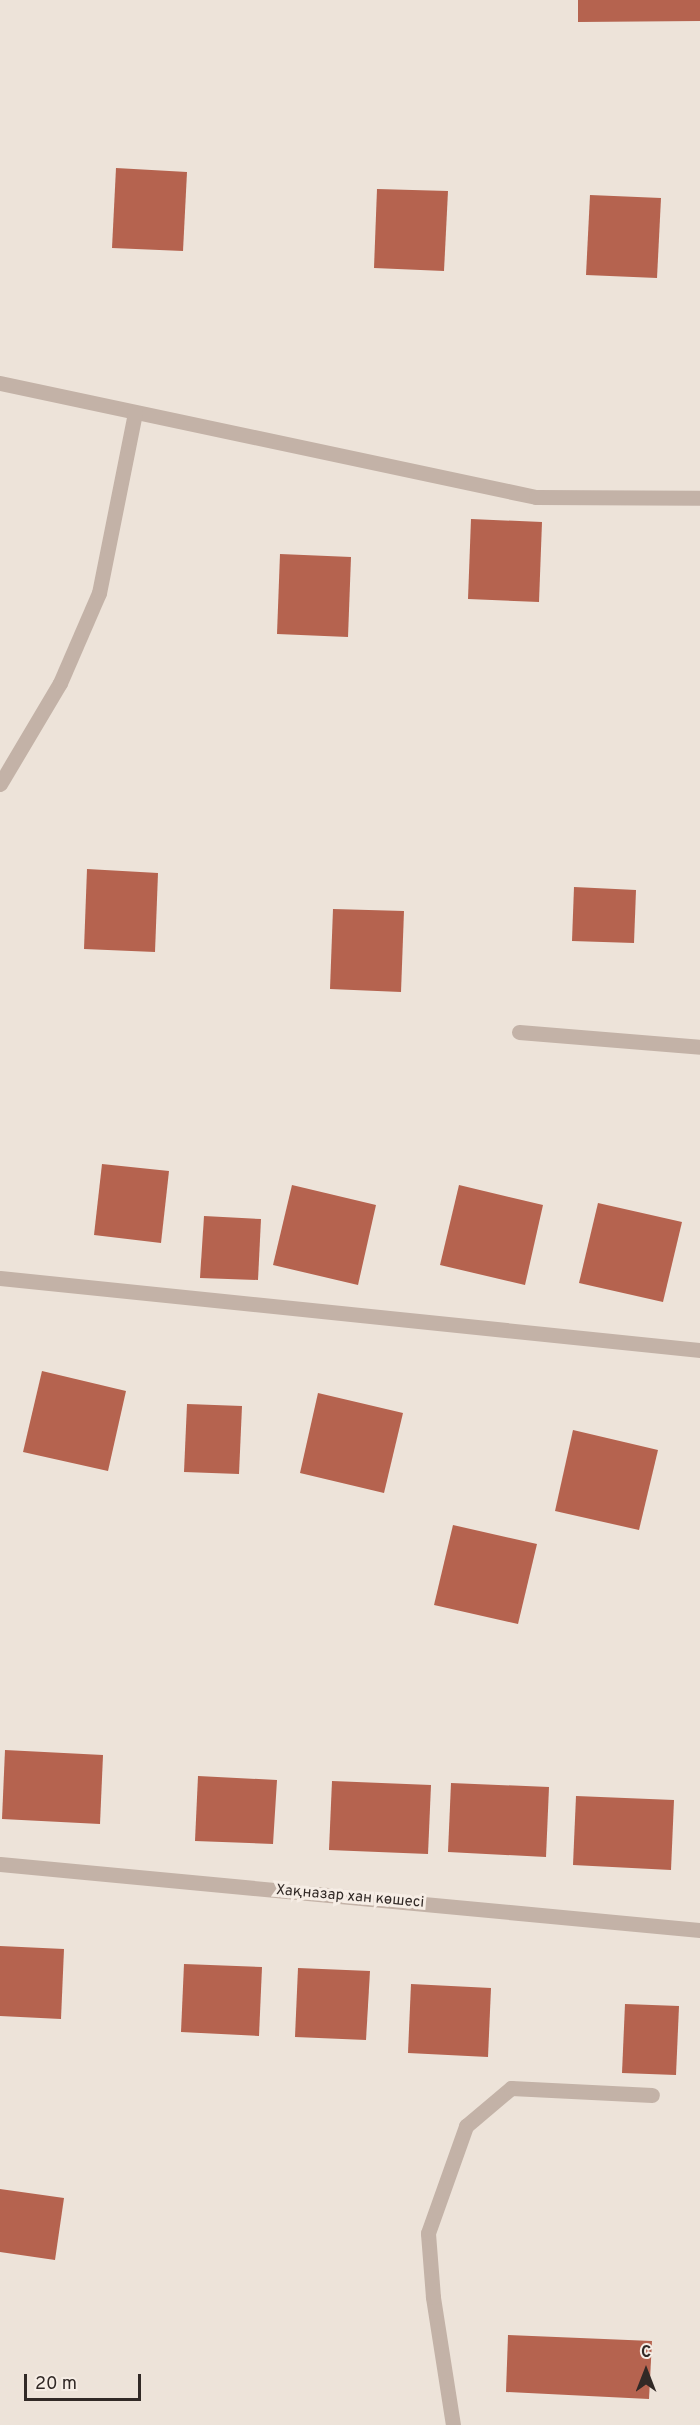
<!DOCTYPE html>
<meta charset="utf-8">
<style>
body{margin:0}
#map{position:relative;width:700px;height:2425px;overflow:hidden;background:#ede3d9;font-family:Overpass,sans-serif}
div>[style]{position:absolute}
.building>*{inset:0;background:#b5634f}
.service>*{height:15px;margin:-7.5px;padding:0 7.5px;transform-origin:7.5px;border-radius:7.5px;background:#c3b2a7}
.minor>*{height:15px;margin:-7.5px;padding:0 7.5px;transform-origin:7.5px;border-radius:7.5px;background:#c3b2a7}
.tertiary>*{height:15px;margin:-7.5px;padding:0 7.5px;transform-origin:7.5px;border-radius:7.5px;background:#c3b2a7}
span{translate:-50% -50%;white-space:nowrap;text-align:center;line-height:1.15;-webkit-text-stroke:6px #f6ede5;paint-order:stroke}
.street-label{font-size:15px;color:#312926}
.north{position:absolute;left:616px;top:2341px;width:60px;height:60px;-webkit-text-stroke:4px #f6ede5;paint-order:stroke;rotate:0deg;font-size:16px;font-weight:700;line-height:24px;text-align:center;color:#312926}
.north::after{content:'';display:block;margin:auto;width:21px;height:27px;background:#312926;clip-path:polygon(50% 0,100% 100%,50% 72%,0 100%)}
.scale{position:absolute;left:24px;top:2374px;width:117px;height:27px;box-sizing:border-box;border:3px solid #312926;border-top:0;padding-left:8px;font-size:18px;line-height:21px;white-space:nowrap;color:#312926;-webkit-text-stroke:4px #f6ede5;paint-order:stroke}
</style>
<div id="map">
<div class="building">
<div style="clip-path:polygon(578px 0,700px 0,700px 21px,578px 22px)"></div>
<div style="clip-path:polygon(116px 168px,187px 172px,183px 251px,112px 248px)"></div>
<div style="clip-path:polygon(377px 189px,448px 191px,444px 271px,374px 268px)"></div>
<div style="clip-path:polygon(590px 195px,661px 198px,657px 278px,586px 275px)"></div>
<div style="clip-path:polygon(471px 519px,542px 522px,539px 602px,468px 599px)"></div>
<div style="clip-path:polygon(280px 554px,351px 557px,348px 637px,277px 634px)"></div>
<div style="clip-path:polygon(87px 869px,158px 873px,155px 952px,84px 949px)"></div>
<div style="clip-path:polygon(574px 887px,636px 890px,634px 943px,572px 941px)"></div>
<div style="clip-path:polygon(333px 909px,404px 911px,401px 992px,330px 989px)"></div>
<div style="clip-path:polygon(102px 1164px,169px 1171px,161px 1243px,94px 1235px)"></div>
<div style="clip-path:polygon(292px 1185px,376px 1205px,358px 1285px,273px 1265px)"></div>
<div style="clip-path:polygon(459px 1185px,543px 1205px,525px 1285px,440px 1265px)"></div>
<div style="clip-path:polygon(598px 1203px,682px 1222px,663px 1302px,579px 1283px)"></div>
<div style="clip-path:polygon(204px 1216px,261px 1219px,258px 1280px,200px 1278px)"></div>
<div style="clip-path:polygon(42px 1371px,126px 1391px,108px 1471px,23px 1452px)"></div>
<div style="clip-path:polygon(318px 1393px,403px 1413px,384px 1493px,300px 1473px)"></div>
<div style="clip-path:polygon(187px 1404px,242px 1406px,239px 1474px,184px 1472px)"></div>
<div style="clip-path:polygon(573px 1430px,658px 1450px,639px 1530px,555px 1511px)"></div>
<div style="clip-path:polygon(453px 1525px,537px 1544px,518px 1624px,434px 1605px)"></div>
<div style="clip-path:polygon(5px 1750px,103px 1755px,100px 1824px,2px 1819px)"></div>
<div style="clip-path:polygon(198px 1776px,277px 1780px,273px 1844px,195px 1841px)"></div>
<div style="clip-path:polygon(332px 1781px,431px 1785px,428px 1854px,329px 1850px)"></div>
<div style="clip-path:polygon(451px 1783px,549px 1787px,546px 1857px,448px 1852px)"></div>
<div style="clip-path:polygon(576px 1796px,674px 1800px,671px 1870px,573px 1865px)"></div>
<div style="clip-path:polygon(0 1946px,64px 1949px,61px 2019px,0 2016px)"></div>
<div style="clip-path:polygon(184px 1964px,262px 1967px,259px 2036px,181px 2032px)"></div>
<div style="clip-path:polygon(298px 1968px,370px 1971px,366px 2040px,295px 2037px)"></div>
<div style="clip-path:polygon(411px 1984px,491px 1988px,488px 2057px,408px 2053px)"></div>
<div style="clip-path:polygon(625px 2004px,679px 2006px,676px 2075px,622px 2073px)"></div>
<div style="clip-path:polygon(0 2189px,64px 2198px,55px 2260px,0 2252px)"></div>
<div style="clip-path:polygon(508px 2335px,652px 2341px,649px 2399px,506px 2392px)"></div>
</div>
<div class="service">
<div style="left:453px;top:2425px;width:130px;rotate:-98.9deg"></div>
<div style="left:433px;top:2297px;width:64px;rotate:-94.5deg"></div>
<div style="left:428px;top:2233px;width:114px;rotate:-70.4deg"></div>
<div style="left:466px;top:2126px;width:59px;rotate:-40.2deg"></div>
<div style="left:511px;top:2088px;width:141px;rotate:2.8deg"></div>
</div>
<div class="minor">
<div style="left:519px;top:1032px;width:182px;rotate:4.7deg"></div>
<div style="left:0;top:1278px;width:704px;rotate:5.87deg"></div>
<div style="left:0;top:1864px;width:703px;rotate:5.39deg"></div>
</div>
<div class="tertiary">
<div style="left:0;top:383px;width:548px;rotate:12.01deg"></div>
<div style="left:536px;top:497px;width:164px;rotate:0.3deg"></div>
<div style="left:0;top:784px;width:117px;rotate:-59.3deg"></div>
<div style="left:60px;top:683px;width:98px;rotate:-66.6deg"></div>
<div style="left:99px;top:593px;width:184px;rotate:-78.7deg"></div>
</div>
<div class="street-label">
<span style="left:350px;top:1897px;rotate:5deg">Хақназар хан көшесі</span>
</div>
<div class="north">С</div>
<div class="scale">20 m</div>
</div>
